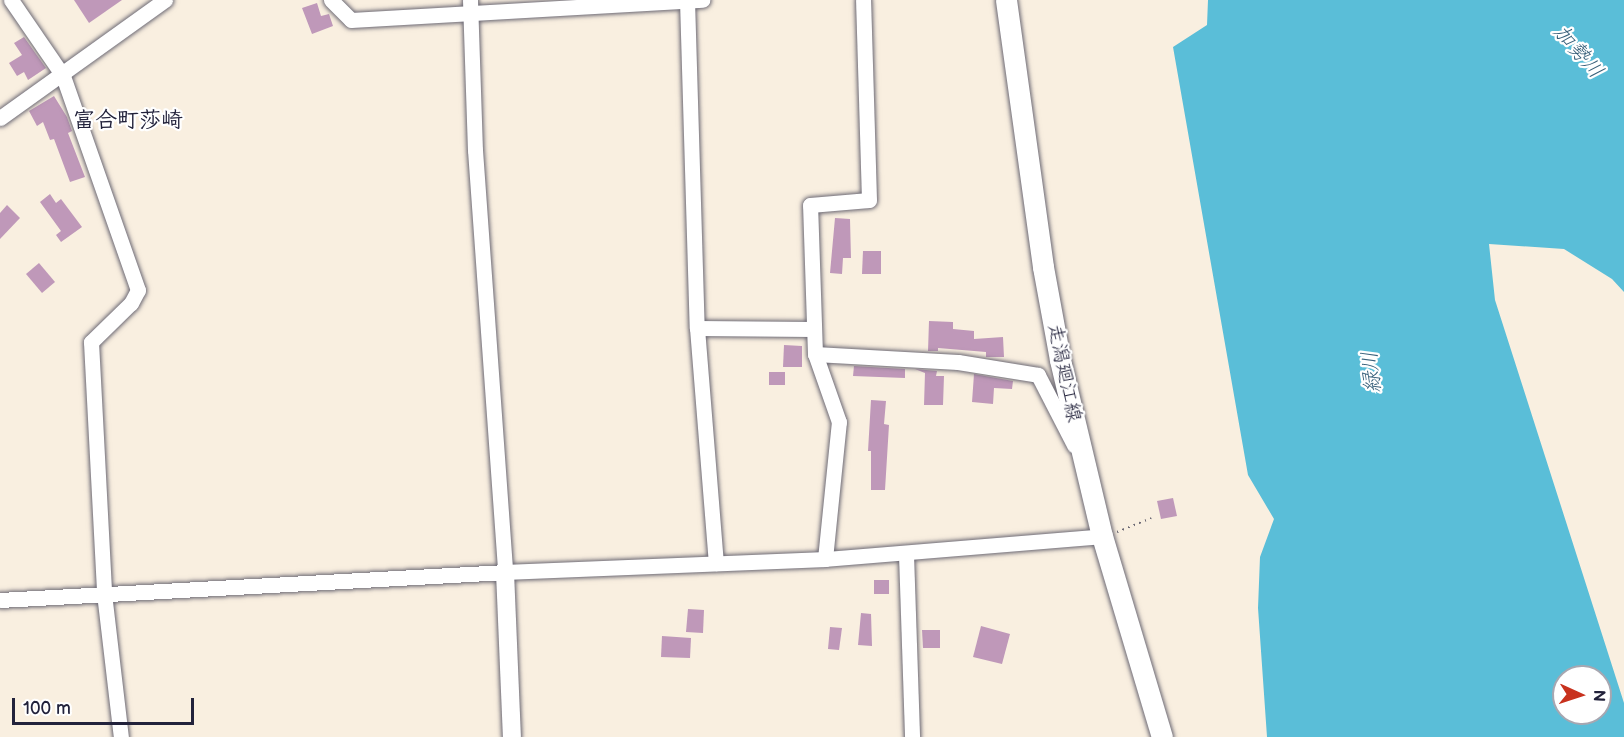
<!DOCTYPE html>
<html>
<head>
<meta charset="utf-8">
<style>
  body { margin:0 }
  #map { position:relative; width:1624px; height:737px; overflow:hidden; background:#f9efe0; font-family:"Balsamiq Sans","Klee One",sans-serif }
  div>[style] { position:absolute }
  .water>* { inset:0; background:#5abed8 }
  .building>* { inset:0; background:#bf98b9 }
  .path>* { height:2px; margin-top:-1px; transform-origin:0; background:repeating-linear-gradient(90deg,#6d6a75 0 1.5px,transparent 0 6px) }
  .roads { filter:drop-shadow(0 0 2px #6d6a75) drop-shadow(0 0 2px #6d6a75) }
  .minor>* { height:15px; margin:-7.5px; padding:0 7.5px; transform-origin:7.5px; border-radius:7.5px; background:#fff }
  .tertiary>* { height:18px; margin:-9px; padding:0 9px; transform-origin:9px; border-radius:9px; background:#fff }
  .secondary>* { height:21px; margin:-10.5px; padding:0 10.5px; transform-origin:10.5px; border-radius:10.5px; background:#fff }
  span { translate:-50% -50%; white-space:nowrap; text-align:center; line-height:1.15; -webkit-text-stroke:4.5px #fff; paint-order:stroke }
  .street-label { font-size:20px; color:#22223b }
  .water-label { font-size:21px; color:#38607a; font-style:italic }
  .quarter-label { font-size:22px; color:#22223b; font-weight:700 }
  .north { position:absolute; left:1552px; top:665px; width:60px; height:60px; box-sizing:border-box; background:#fff; border:2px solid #a7a7b1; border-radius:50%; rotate:93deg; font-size:16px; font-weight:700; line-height:24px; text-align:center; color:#22223b }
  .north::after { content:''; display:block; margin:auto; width:21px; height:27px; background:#c8321e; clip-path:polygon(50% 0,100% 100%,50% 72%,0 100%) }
  .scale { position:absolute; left:12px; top:698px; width:182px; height:27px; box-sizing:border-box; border:3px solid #22223b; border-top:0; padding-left:8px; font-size:18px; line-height:21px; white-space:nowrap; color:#22223b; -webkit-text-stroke:4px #fff; paint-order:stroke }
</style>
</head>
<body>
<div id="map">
  <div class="water">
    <div style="clip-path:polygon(evenodd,1208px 0,1624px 0,1624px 292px,1612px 279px,1564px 249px,1489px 244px,1495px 300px,1624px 703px,1624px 737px,1267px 737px,1258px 608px,1260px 557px,1274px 519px,1248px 475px,1173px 47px,1207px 25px,1208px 0,1564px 677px,1600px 677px,1600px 713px,1564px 713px,1564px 677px)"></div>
  </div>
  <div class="building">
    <div style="clip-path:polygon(74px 0,122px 0,89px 23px)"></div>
    <div style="clip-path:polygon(317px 3px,321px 16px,329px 14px,333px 26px,312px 34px,302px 8px)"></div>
    <div style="clip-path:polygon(24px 37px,46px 68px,28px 80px,24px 72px,17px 76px,9px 63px,22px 55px,14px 43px)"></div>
    <div style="clip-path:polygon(54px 96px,67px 117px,72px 131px,68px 133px,85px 177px,70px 182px,54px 139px,50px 140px,43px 122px,37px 126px,29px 111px)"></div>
    <div style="clip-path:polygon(50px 194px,56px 203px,61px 199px,82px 227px,61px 242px,56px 235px,61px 231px,40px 202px)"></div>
    <div style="clip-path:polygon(7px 205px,20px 218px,0 239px,0 213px)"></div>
    <div style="clip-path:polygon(835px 218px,850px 219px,851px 258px,843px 258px,842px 274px,830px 273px)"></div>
    <div style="clip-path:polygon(863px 251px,881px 251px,881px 274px,862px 274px)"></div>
    <div style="clip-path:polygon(39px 263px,55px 282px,42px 293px,26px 274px)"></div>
    <div style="clip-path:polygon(929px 321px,953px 322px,953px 329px,974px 331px,974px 339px,1003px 337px,1004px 357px,986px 357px,986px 352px,938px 348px,938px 351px,928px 351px)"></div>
    <div style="clip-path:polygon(784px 345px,802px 346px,802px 367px,783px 367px)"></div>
    <div style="clip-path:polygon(854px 366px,905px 369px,905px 378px,853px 376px)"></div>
    <div style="clip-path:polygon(915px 369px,937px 371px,936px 376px,944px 376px,943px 405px,924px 405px,925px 373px)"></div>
    <div style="clip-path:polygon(769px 372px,785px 372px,785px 385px,769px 385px)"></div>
    <div style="clip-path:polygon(974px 374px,1013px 381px,1012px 389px,994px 388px,993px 404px,972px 402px)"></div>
    <div style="clip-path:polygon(871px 400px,886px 401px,884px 424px,889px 425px,885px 490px,871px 490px,871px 451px,868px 451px)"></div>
    <div style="clip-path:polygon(1173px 498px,1177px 516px,1161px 519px,1157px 501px)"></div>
    <div style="clip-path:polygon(874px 580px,889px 580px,889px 594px,874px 594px)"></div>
    <div style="clip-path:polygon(688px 609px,704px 610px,703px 633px,686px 632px)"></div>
    <div style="clip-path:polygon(861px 613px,871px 614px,872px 646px,858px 645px)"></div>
    <div style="clip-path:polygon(981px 626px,1010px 634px,1002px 664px,973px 657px)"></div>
    <div style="clip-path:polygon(830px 627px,842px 628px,839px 650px,828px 649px)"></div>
    <div style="clip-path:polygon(922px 630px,940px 630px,940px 648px,923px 648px)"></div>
    <div style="clip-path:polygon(662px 636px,691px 638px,690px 658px,661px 657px)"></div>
  </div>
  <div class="path">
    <div style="left:1117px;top:532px;width:37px;rotate:-22deg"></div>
  </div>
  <div class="roads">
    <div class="minor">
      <div style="left:11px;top:0;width:92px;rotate:55.6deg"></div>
      <div style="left:63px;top:76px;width:227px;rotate:70.7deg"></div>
      <div style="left:138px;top:290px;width:15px;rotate:118deg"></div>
      <div style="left:131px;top:303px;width:56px;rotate:135.7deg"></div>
      <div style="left:91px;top:342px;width:251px;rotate:87deg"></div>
      <div style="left:104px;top:593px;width:145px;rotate:83.3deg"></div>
      <div style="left:331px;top:0;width:28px;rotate:45deg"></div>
      <div style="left:351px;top:20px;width:352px;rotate:-3.3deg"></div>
      <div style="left:470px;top:0;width:150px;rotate:88.1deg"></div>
      <div style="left:475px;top:150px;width:423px;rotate:85.9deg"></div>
      <div style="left:687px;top:0;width:328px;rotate:88.3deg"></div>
      <div style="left:697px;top:328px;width:236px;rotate:85.4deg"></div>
      <div style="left:0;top:118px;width:203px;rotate:-35.6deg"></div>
      <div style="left:697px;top:328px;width:116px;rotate:0.5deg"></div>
      <div style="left:815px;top:354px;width:143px;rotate:3.2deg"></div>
      <div style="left:958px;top:362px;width:81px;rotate:9.2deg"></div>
      <div style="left:1038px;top:375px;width:79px;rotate:62.8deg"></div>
      <div style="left:906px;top:554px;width:183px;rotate:88.1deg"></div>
      <div style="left:825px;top:559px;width:138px;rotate:-84.2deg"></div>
      <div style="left:839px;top:422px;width:72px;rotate:-109.4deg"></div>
      <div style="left:815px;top:354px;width:149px;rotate:-91.9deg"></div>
      <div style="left:810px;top:205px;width:59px;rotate:-4.8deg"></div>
      <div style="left:869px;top:200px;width:200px;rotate:-91.7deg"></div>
      <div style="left:0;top:600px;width:506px;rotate:-3.17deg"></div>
      <div style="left:505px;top:572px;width:320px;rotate:-2.3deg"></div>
      <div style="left:825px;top:559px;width:278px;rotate:-4.7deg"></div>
    </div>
    <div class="tertiary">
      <div style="left:505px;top:572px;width:165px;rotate:87.6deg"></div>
    </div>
    <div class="secondary">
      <div style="left:1006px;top:0;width:270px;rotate:82.1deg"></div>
      <div style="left:1043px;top:267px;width:95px;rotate:79.6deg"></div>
      <div style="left:1060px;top:360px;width:181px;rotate:76.6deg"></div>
      <div style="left:1102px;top:536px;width:210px;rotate:73.4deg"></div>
    </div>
  </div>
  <div class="street-label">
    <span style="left:1064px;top:373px;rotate:78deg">走潟廻江線</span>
  </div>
  <div class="water-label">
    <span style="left:1578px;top:52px;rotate:49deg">加勢川</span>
    <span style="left:1372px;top:372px;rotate:-96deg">緑川</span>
  </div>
  <div class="quarter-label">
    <span style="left:128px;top:121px">富合町莎崎</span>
  </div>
  <div class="north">N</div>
  <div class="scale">100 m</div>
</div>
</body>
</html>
